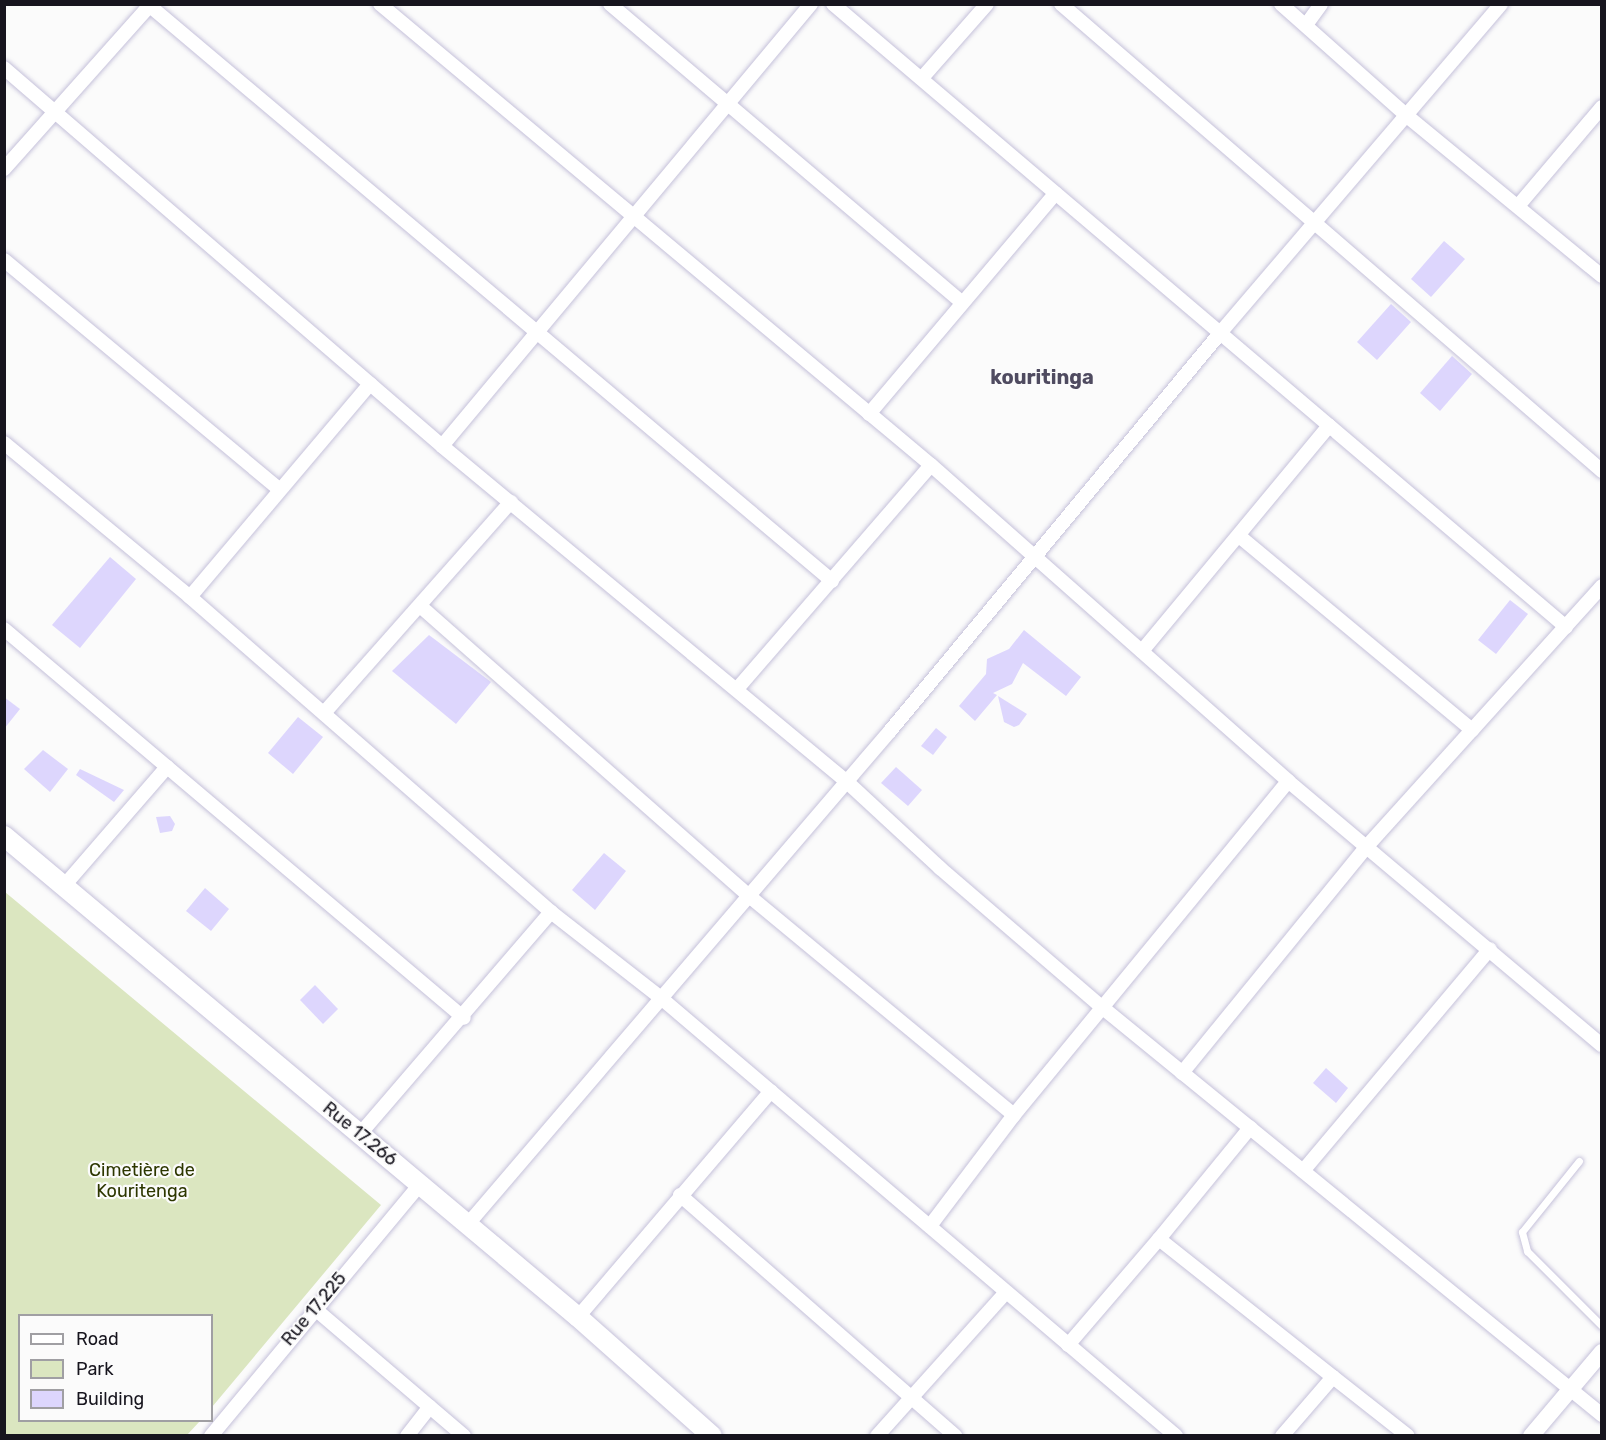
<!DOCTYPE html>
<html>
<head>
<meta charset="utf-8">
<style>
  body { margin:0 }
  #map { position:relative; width:1606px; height:1440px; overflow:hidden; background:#fbfbfb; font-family:Rubik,sans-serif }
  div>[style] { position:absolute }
  .green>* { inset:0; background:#dbe6c0 }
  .building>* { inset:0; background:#ddd6fd }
  .roads { filter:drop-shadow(0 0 2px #c5c1da) drop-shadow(0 0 2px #c5c1da) }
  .service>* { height:7px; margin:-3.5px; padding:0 3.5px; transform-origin:3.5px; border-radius:3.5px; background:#fff }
  .minor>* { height:14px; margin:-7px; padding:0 7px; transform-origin:7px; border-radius:7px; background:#fff }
  .tertiary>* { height:16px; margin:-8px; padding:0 8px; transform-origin:8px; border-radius:8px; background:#fff }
  .secondary>* { height:20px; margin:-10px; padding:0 10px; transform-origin:10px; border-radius:10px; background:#fff }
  span { translate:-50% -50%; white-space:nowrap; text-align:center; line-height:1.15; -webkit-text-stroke:4.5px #fbfbfb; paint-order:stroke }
  .street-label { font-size:18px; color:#17151e }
  .park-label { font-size:18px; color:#2d3700 }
  .neighbourhood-label { font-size:20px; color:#4f4b60; font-weight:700 }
  .frame { position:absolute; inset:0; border:6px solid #17151e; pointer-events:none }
  .legend { position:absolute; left:18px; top:1314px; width:195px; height:108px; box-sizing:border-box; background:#fbfbfb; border:2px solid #a09fa3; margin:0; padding:8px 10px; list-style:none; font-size:18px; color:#17151e }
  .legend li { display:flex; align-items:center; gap:12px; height:30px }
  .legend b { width:30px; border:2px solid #a09fa3 }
</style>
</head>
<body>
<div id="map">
  <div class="green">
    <div style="clip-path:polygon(5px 892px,381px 1205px,212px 1407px,212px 1316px,20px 1316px,20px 1420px,200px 1421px,187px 1435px,5px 1435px)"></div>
  </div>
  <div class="building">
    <div style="clip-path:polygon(1444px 241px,1465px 259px,1431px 297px,1411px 279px)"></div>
    <div style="clip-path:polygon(1391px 304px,1411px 322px,1377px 360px,1357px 342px)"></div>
    <div style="clip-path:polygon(1452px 356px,1472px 374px,1440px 411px,1420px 393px)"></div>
    <div style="clip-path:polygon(110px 557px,136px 579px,80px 648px,52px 625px)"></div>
    <div style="clip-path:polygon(1510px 600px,1528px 614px,1496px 654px,1478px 640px)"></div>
    <div style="clip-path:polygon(1024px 630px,1081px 677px,1066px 696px,1023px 663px,1012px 684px,993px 693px,997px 695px,975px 721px,959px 706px,986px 674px,987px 659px,1009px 649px)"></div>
    <div style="clip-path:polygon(429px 635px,491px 682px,456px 724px,392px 671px)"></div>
    <div style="clip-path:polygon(998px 696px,1027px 714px,1019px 725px,1014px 727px,1004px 722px)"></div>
    <div style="clip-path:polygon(4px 697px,20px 709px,4px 729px)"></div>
    <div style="clip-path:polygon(298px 717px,323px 737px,293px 774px,268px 753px)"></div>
    <div style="clip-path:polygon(936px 728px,947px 737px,933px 755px,921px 746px)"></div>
    <div style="clip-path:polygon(43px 750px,68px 769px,50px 792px,24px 769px)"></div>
    <div style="clip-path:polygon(896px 767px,922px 790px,908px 806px,881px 783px)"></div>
    <div style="clip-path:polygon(80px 769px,124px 790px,114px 802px,76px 775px)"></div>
    <div style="clip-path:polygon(170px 816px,175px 824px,172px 831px,160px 833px,156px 817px)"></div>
    <div style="clip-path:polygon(604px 853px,626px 871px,595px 910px,572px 890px)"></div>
    <div style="clip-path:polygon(205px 888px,229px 909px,211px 931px,186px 911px)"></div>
    <div style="clip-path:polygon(315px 985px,338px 1009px,323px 1024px,300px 1000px)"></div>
    <div style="clip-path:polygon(1326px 1068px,1348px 1088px,1336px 1103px,1313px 1083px)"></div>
  </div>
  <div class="roads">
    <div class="service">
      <div style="left:1579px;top:1161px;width:91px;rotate:128.8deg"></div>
      <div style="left:1522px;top:1232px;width:20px;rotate:75deg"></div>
      <div style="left:1527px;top:1251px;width:106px;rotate:45deg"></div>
    </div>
    <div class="minor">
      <div style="left:380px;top:4px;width:718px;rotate:39.92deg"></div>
      <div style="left:931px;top:465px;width:477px;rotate:41.5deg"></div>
      <div style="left:1288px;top:781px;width:410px;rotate:40.1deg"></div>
      <div style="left:610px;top:4px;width:460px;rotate:40.3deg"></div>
      <div style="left:833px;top:4px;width:962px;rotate:40.36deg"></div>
      <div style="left:1061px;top:4px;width:715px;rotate:40.8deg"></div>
      <div style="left:1281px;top:4px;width:169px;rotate:41.6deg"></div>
      <div style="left:1407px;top:116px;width:252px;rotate:39.4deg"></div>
      <div style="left:150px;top:6px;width:892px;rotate:40.13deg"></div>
      <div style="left:1306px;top:25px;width:26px;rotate:-54deg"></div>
      <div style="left:4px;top:68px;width:579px;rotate:40.79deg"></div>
      <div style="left:442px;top:446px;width:525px;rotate:39.67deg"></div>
      <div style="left:846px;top:781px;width:128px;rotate:42.8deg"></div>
      <div style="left:940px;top:868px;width:215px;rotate:40.7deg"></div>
      <div style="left:1103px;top:1008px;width:644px;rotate:39.2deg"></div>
      <div style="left:922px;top:78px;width:98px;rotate:-48.7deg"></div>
      <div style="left:4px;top:169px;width:221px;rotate:-48.3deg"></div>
      <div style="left:1518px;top:206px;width:130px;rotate:-49.7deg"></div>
      <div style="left:4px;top:260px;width:358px;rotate:39.8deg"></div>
      <div style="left:869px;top:414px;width:289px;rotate:-49.8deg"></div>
      <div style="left:4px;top:443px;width:241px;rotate:39.6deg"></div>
      <div style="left:190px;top:597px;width:479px;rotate:41.1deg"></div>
      <div style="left:551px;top:912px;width:140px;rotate:38deg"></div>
      <div style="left:661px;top:998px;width:676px;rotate:40.38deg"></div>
      <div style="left:442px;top:446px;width:576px;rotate:-50.14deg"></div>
      <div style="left:190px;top:597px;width:279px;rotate:-49.8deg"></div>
      <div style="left:420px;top:606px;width:437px;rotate:41.4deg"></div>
      <div style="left:748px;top:895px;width:345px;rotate:39.6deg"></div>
      <div style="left:4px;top:629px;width:602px;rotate:40.22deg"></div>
      <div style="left:1142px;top:651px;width:293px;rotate:-50.3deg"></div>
      <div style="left:737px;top:689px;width:296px;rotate:-49.1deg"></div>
      <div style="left:324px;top:713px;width:282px;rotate:-48.5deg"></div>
      <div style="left:1472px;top:730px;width:194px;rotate:-47.9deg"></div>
      <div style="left:63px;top:887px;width:159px;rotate:-49.1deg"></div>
      <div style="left:1182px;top:1073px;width:294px;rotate:-50.8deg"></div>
      <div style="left:1368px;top:845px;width:155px;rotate:-47.9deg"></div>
      <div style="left:1472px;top:730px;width:303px;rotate:-140.2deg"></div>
      <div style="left:360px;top:1134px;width:293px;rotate:-49.3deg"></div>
      <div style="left:1303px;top:1171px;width:290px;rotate:-49.9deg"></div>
      <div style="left:680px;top:1195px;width:366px;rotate:41.2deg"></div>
      <div style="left:468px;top:1224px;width:649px;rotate:-49.44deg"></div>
      <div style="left:890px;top:731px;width:518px;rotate:-50.32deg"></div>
      <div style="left:1221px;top:332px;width:431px;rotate:-49.5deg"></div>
      <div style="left:930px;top:1226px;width:139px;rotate:-52.9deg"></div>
      <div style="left:1014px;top:1115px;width:432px;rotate:-50.6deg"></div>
      <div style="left:1159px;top:1239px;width:144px;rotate:-50.7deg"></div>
      <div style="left:314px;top:1308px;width:197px;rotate:40.5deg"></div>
      <div style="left:578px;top:1317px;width:297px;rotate:-49.5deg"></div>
      <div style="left:1068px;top:1345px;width:140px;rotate:-49.4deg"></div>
      <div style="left:1159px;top:1239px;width:222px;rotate:38.4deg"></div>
      <div style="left:211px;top:1436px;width:327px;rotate:-50.3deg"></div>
      <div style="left:407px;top:1436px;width:37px;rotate:-52deg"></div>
      <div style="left:877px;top:1436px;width:193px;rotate:-48.1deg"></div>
      <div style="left:1282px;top:1436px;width:78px;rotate:-49.2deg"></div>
      <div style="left:1333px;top:1377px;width:95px;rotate:38.2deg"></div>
    </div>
    <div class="tertiary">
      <div style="left:1531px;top:1436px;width:110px;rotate:-49.8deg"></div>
    </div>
    <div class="secondary">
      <div style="left:4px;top:836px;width:749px;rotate:39.96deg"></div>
      <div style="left:578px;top:1317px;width:179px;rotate:41.6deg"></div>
    </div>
  </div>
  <div class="street-label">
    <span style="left:360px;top:1134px;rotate:39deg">Rue 17.266</span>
    <span style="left:314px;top:1309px;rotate:-50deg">Rue 17.225</span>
  </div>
  <div class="park-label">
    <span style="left:142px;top:1181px">Cimetière de<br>Kouritenga</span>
  </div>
  <div class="neighbourhood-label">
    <span style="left:1042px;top:377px">kouritinga</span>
  </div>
  <div class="frame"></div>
  <ul class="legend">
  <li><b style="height:8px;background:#fff"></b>Road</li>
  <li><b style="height:16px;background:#dbe6c0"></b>Park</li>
  <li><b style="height:16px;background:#ddd6fd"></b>Building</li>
  </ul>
</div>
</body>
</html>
